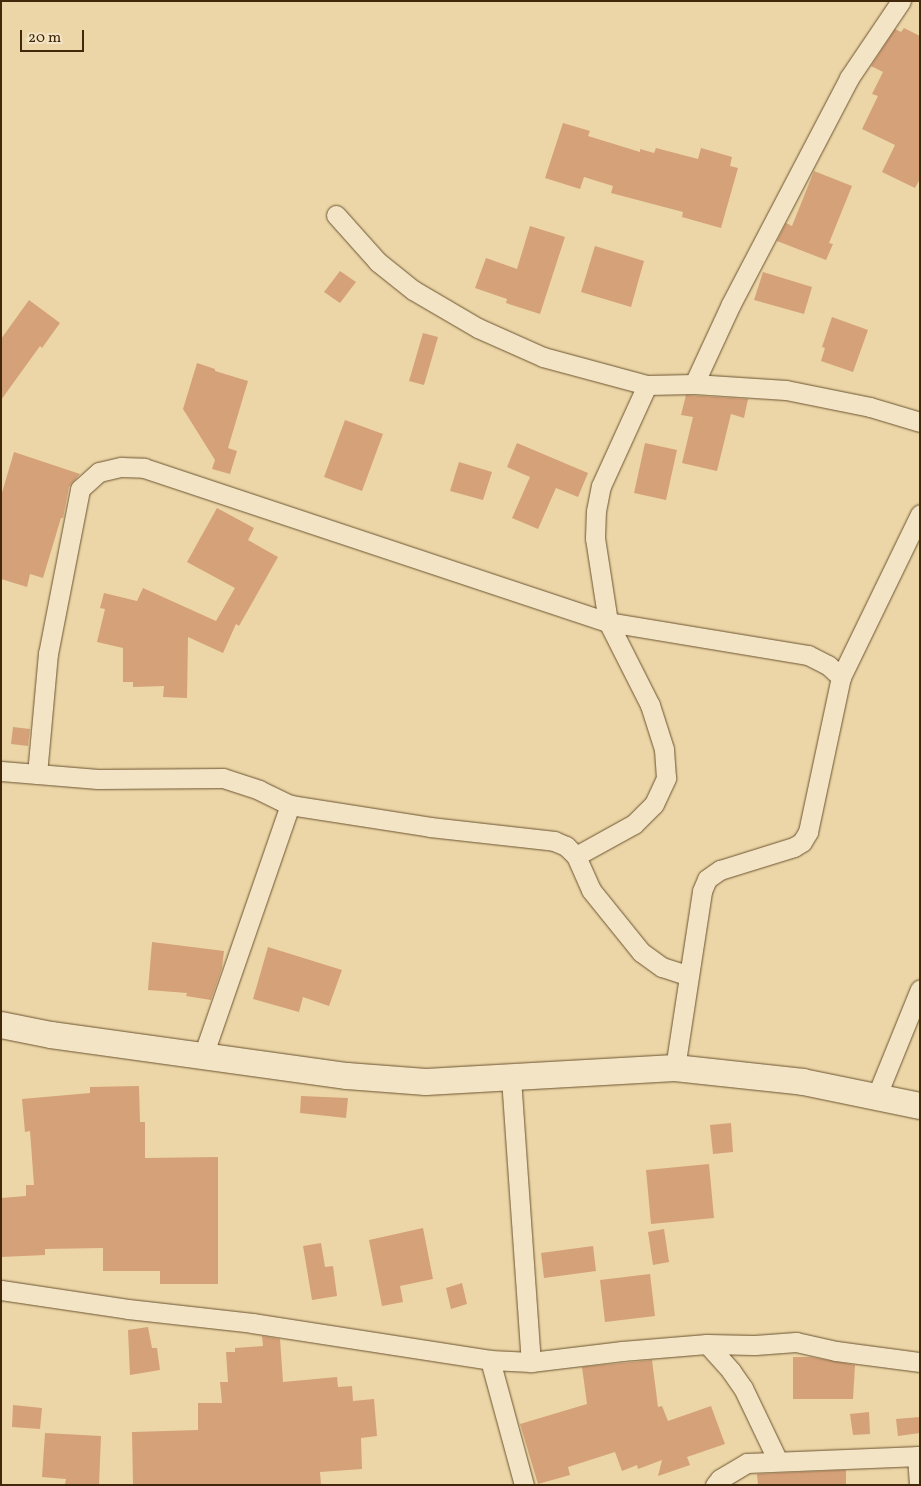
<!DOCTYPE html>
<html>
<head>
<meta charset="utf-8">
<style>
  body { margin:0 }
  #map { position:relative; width:921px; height:1486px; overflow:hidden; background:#ecd6a7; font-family:Vollkorn,serif }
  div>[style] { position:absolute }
  .building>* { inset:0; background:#d5a179 }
  .roads { filter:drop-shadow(0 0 1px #6c5431) drop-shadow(0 0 1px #6c5431) }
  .street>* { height:19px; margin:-9.5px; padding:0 9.5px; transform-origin:9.5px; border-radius:9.5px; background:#f3e4c6 }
  .secondary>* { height:26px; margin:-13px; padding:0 13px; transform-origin:13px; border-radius:13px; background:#f3e4c6 }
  span { translate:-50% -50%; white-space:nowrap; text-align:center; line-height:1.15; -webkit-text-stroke:4px #f3e4c6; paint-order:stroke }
  .frame { position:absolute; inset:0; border:2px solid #42280a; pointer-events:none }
  .scale { position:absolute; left:20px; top:30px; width:64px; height:22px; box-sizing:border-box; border:2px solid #42280a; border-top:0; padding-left:6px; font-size:15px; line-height:18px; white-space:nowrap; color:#42280a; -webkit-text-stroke:4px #f3e4c6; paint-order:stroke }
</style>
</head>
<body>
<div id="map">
  <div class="building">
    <div style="clip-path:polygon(904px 28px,920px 36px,920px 179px,915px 188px,882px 172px,895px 145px,862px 129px,878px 96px,872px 94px,883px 72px,871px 66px,895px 29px,901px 32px)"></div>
    <div style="clip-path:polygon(563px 123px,590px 131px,588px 136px,640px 152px,640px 149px,654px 153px,656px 148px,698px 159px,701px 148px,732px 157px,730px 166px,738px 168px,721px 228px,682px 217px,683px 212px,611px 193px,613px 186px,584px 177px,580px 189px,545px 178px)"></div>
    <div style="clip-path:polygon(814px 171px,852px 186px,829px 243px,833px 244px,826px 260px,777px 241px,786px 223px,792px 226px)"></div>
    <div style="clip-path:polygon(530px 226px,565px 237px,540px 314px,506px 303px,507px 299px,475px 288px,486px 258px,517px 269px)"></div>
    <div style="clip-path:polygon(595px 246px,644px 261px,631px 307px,581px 292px)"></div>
    <div style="clip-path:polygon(340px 271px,356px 282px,340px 303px,324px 292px)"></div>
    <div style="clip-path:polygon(763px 272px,812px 287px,804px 314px,754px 300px)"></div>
    <div style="clip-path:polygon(29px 300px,60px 323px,42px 348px,40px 346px,1px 400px,1px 339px)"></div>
    <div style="clip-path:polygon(832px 317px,868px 330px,853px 372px,821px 361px,825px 348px,822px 347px)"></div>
    <div style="clip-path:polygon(423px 333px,438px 337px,424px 385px,409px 381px)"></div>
    <div style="clip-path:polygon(197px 363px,215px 369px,215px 371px,248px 381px,228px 448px,237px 451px,230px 474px,212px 469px,215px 460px,183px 409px)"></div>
    <div style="clip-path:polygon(686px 395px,748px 399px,744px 418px,731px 414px,717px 471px,682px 463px,693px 417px,681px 415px)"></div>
    <div style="clip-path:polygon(345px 420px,383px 434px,362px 491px,324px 477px)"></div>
    <div style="clip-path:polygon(517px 443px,588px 473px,578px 497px,556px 488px,538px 529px,512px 518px,530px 477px,507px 467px)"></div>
    <div style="clip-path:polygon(645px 443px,677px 450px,666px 500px,634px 493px)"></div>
    <div style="clip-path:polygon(14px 452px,80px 474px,69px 487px,63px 518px,61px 518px,43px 578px,30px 574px,27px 587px,1px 579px,1px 496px)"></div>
    <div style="clip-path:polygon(459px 462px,492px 472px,483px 500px,450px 491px)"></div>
    <div style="clip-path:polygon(217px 508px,254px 528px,248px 540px,278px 557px,239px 626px,236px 624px,223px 653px,188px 637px,187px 698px,163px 697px,164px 686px,133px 687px,133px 682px,123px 682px,123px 648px,97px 642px,105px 609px,100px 608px,104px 593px,137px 601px,143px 588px,216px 621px,235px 588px,187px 562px)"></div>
    <div style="clip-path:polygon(13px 727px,30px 729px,28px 746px,11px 744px)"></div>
    <div style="clip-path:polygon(152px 942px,224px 951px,222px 968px,211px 1000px,186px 996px,187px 993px,148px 990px)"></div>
    <div style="clip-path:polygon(268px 947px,342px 970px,329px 1006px,303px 997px,299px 1012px,253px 999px)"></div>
    <div style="clip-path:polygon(139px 1086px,140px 1122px,145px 1122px,145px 1158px,218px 1157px,218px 1284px,160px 1284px,160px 1271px,103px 1271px,103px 1248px,45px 1249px,45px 1255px,1px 1257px,1px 1198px,26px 1196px,26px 1185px,34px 1185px,30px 1131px,25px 1132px,22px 1099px,90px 1093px,90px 1087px)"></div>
    <div style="clip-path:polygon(301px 1096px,348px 1098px,346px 1118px,300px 1113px)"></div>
    <div style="clip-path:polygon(731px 1123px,733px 1152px,713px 1154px,710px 1125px)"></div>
    <div style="clip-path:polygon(709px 1164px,714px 1218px,651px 1224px,646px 1170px)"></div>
    <div style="clip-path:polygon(423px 1228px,433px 1279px,400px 1286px,403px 1302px,382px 1306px,369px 1240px)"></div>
    <div style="clip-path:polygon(664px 1229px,669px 1262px,653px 1265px,648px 1232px)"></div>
    <div style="clip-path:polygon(321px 1243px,325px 1267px,333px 1266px,337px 1296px,312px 1300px,303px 1246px)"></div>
    <div style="clip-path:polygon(593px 1246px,596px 1271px,544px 1278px,541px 1253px)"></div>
    <div style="clip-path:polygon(650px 1274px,655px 1316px,605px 1322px,600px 1280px)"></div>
    <div style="clip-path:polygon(462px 1283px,467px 1304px,451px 1309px,446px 1288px)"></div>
    <div style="clip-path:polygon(148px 1327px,152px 1348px,157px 1348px,160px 1370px,130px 1375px,128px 1330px)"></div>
    <div style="clip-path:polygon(262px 1336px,280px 1339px,283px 1382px,337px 1377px,338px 1387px,352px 1386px,353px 1401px,374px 1399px,377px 1436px,361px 1438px,362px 1469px,320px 1472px,321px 1485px,133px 1485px,132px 1432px,198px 1430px,198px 1403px,222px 1403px,220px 1382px,228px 1382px,226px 1352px,235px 1352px,235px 1348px,263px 1346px)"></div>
    <div style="clip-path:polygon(793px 1357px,810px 1357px,855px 1365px,853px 1399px,793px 1399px)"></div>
    <div style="clip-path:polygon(652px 1360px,658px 1407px,662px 1406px,668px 1421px,711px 1406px,725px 1444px,687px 1457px,690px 1465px,658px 1476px,662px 1460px,638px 1469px,637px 1465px,622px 1471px,615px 1452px,568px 1467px,570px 1475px,538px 1484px,520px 1424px,587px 1404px,582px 1367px)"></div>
    <div style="clip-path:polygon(13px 1405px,42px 1408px,40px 1429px,12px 1427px)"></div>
    <div style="clip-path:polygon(869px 1412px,870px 1434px,853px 1435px,850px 1414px)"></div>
    <div style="clip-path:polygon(920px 1417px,920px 1433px,898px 1436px,896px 1419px)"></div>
    <div style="clip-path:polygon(45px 1433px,101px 1436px,99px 1485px,65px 1484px,66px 1479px,42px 1477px)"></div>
    <div style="clip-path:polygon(846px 1470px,846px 1485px,758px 1485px,757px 1474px)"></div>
  </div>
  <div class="roads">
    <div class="street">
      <div style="left:336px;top:215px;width:63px;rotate:48.2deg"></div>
      <div style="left:378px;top:262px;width:45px;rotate:38.7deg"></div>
      <div style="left:413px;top:290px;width:75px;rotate:30.3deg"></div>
      <div style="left:478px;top:328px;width:71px;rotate:24deg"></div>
      <div style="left:543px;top:357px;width:108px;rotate:15.1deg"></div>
      <div style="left:647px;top:385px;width:47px;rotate:-1.2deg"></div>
      <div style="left:694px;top:384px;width:92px;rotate:3.7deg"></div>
      <div style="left:786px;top:390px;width:86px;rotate:11.4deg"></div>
      <div style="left:870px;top:407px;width:52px;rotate:16.7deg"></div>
      <div style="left:694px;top:384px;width:88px;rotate:-65.2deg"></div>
      <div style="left:731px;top:304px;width:255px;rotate:-62.4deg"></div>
      <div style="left:849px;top:78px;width:93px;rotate:-56deg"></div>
      <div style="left:1px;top:771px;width:97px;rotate:4.7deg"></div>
      <div style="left:98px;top:779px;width:125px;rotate:-0.5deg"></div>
      <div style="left:223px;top:778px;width:38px;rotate:18deg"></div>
      <div style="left:259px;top:790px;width:34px;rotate:26deg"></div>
      <div style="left:290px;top:805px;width:142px;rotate:8.9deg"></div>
      <div style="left:430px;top:827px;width:125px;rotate:6.4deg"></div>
      <div style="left:554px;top:841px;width:13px;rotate:23deg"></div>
      <div style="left:566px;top:846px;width:14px;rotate:45deg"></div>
      <div style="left:576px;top:856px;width:37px;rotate:66deg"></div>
      <div style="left:591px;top:890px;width:80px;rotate:51.1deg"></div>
      <div style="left:641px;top:952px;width:26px;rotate:36deg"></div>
      <div style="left:662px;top:967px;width:28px;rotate:18deg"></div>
      <div style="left:37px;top:774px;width:121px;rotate:-84.8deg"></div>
      <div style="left:48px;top:654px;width:168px;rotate:-79deg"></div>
      <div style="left:80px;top:489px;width:25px;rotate:-42deg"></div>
      <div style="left:99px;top:472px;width:23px;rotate:-13deg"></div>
      <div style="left:121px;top:467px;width:23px;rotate:2deg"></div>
      <div style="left:144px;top:468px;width:489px;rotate:18.4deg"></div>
      <div style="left:608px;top:622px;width:203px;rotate:9.4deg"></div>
      <div style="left:808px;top:655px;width:22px;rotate:27deg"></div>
      <div style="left:828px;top:665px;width:18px;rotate:43deg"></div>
      <div style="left:576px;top:856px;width:66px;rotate:-28.9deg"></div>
      <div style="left:634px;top:824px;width:28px;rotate:-45deg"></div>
      <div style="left:654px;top:804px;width:29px;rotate:-65deg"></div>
      <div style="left:666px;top:778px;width:29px;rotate:-94deg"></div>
      <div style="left:664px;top:749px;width:46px;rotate:-107.7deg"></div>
      <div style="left:650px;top:705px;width:93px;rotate:-116.8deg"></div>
      <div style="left:608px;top:622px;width:85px;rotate:-98.8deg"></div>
      <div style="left:595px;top:538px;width:27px;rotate:-88deg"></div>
      <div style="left:596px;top:511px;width:25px;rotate:-79deg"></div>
      <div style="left:601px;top:486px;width:111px;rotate:-65.5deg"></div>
      <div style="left:203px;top:1056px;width:266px;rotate:-70.9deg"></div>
      <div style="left:675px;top:1068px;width:179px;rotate:-81.3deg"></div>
      <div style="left:702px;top:891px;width:13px;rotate:-67deg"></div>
      <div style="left:707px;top:879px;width:16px;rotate:-35deg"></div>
      <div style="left:720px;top:870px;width:77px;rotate:-17.3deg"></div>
      <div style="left:794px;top:847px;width:9px;rotate:-32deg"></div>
      <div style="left:802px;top:842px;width:12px;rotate:-59deg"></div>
      <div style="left:808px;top:832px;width:158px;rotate:-78deg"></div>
      <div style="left:841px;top:677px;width:181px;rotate:-64.1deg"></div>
      <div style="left:511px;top:1078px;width:285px;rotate:86deg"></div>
      <div style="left:877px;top:1095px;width:114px;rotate:-67.9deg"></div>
      <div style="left:1px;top:1290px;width:128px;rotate:8.5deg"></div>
      <div style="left:128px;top:1309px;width:125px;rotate:6.4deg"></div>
      <div style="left:252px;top:1323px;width:241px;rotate:8.8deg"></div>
      <div style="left:490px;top:1360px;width:41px;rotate:2.8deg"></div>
      <div style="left:531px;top:1362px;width:92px;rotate:-6.9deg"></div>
      <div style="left:622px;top:1351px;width:85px;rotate:-4.7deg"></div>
      <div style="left:707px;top:1344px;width:48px;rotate:1.2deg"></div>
      <div style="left:755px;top:1345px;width:41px;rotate:-4.2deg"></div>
      <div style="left:796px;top:1342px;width:41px;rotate:12.7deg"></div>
      <div style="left:836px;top:1351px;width:85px;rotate:7.5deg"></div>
      <div style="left:707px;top:1344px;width:36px;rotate:48deg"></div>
      <div style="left:731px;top:1371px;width:21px;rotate:55deg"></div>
      <div style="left:743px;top:1388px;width:81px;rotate:64.4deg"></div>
      <div style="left:490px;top:1360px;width:130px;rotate:74.8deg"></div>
      <div style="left:917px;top:1456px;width:29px;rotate:86deg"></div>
      <div style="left:715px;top:1485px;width:8px;rotate:-50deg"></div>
      <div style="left:720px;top:1479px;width:31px;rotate:-31deg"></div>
      <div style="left:747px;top:1463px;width:173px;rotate:-2.3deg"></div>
    </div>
    <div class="secondary">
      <div style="left:1px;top:1025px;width:51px;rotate:11.3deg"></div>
      <div style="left:51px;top:1035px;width:299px;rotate:7.9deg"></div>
      <div style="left:347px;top:1076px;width:79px;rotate:4.3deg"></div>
      <div style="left:426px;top:1082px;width:249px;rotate:-3.2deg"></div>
      <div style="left:675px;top:1068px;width:129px;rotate:6.2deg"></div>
      <div style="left:803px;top:1082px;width:119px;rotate:11.6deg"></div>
    </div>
  </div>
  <div class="frame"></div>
  <div class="scale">20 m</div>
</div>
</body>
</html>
